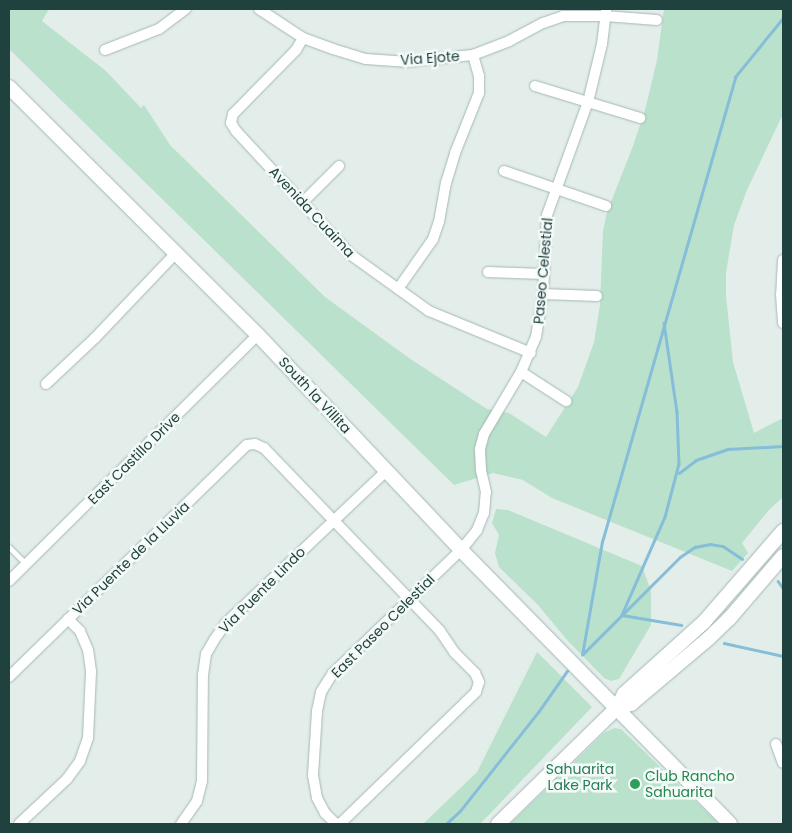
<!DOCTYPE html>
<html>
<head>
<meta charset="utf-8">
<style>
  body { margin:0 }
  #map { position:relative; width:792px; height:833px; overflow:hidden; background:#e3eeeb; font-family:Poppins,sans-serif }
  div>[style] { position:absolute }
  .green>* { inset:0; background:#bae1cb }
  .stream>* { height:2.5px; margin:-1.25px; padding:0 1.25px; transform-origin:1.25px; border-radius:1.25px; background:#86bed9 }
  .roads { filter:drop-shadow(0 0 1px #a5b7b4) drop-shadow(0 0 1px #a5b7b4) }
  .lane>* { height:5px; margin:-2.5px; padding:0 2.5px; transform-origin:2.5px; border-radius:2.5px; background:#fff }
  .street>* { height:10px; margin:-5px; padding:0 5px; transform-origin:5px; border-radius:5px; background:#fff }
  .secondary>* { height:14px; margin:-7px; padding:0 7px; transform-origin:7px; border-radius:7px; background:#fff }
  .dots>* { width:14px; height:14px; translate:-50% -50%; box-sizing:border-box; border:2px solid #f4faf8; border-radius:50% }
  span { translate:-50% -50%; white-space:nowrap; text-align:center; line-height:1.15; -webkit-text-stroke:5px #f4faf8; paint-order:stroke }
  .street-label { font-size:14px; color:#20423f }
  .park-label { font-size:14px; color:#267d57 }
  .leisure-label { font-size:14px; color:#27864d }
  .left { translate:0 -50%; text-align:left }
  .frame { position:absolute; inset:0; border:10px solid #20423f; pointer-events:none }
</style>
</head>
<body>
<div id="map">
  <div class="green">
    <div style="clip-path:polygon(9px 9px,49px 9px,42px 21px,106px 71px,141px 108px,144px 105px,170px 145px,325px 297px,409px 358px,487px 409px,509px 413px,546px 437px,578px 387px,594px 342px,600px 305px,603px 231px,607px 212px,633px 146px,645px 110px,657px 60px,664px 9px,783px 9px,783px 114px,747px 190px,734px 225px,726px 273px,726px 296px,733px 362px,754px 433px,783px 418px,783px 497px,769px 510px,742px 543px,748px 553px,732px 571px,552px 498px,523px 480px,493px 473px,454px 485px,9px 49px)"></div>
    <div style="clip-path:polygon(496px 509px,508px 510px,642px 566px,651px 591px,651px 625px,619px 679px,611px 681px,604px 678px,567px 640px,538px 605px,499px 567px,495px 553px,499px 535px,492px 523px)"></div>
    <div style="clip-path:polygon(537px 652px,592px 707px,480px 824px,423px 824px,477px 772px)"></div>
    <div style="clip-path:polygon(614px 728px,621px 729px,719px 824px,510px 824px,604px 733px)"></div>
  </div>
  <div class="stream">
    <div style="left:664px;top:323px;width:90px;rotate:81.7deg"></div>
    <div style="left:677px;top:412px;width:52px;rotate:87.8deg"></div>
    <div style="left:679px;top:464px;width:55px;rotate:104.8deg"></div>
    <div style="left:665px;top:517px;width:107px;rotate:113.7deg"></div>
    <div style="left:622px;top:615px;width:60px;rotate:9.6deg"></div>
    <div style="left:679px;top:473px;width:21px;rotate:-37deg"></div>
    <div style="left:696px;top:460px;width:34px;rotate:-19deg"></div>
    <div style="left:728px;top:449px;width:55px;rotate:-3.1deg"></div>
    <div style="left:778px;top:581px;width:9px;rotate:54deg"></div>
    <div style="left:724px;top:643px;width:60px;rotate:12.4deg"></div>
    <div style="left:583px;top:654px;width:137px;rotate:-45deg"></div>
    <div style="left:680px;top:557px;width:18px;rotate:-34deg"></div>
    <div style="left:695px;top:547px;width:15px;rotate:-11deg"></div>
    <div style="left:710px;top:544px;width:13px;rotate:9deg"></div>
    <div style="left:723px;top:546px;width:23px;rotate:34deg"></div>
    <div style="left:582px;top:655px;width:115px;rotate:-80deg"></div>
    <div style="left:602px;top:542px;width:484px;rotate:-74deg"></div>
    <div style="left:735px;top:77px;width:76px;rotate:-50.9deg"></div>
    <div style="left:446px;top:824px;width:19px;rotate:-43deg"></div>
    <div style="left:460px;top:811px;width:127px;rotate:-51.7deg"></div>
    <div style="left:539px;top:711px;width:49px;rotate:-55deg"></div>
  </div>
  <div class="roads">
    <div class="lane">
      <div style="left:9px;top:547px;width:24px;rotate:45deg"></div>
    </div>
    <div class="street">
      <div style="left:259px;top:9px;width:53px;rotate:33.4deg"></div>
      <div style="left:303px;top:38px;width:32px;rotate:20deg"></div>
      <div style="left:333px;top:49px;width:34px;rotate:17deg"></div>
      <div style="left:366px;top:59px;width:39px;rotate:4deg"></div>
      <div style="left:405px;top:62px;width:68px;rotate:-5.9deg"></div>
      <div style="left:473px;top:55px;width:39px;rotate:-21deg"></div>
      <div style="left:509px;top:41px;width:38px;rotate:-28deg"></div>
      <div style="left:543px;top:23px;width:21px;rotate:-19deg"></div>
      <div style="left:563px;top:16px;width:42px"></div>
      <div style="left:605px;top:16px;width:52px;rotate:4.4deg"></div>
      <div style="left:303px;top:38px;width:14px;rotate:120deg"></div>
      <div style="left:296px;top:50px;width:90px;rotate:134.5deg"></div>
      <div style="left:233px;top:114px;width:9px;rotate:103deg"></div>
      <div style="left:231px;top:123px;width:9px;rotate:58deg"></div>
      <div style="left:236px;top:131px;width:169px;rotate:47.2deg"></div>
      <div style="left:351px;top:255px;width:96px;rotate:35.7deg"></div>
      <div style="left:429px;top:311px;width:110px;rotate:22.4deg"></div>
      <div style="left:105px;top:50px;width:58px;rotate:-21.3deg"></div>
      <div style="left:159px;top:29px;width:34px;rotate:-37deg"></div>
      <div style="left:535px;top:86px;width:110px;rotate:16.9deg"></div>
      <div style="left:504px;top:171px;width:108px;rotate:18.9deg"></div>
      <div style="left:303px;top:202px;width:51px;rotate:-45deg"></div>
      <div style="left:783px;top:260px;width:34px;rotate:93deg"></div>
      <div style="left:781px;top:294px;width:29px;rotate:86deg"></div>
      <div style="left:488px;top:272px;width:55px;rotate:2.1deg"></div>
      <div style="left:398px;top:289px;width:61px;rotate:-55deg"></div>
      <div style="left:433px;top:239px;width:18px;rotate:-71deg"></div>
      <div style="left:439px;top:222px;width:40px;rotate:-80deg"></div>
      <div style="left:446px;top:183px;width:31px;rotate:-73deg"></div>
      <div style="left:455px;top:153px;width:65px;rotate:-68.2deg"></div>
      <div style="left:479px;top:93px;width:17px;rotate:-90deg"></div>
      <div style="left:479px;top:76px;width:22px;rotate:-106deg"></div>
      <div style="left:543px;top:294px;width:54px;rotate:2.1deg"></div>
      <div style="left:521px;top:372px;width:54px;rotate:32.8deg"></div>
      <div style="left:46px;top:384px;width:67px;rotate:-43.2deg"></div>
      <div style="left:95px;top:338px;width:119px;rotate:-46.4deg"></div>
      <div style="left:9px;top:581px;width:350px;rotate:-44.7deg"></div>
      <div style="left:9px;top:677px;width:332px;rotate:-44.3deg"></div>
      <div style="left:247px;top:445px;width:8px;rotate:-7deg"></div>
      <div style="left:255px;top:444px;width:10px;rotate:24deg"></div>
      <div style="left:264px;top:448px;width:254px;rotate:46.1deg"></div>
      <div style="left:440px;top:631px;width:25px;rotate:56deg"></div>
      <div style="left:454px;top:652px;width:30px;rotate:45deg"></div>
      <div style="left:475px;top:673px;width:10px;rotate:66deg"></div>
      <div style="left:479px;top:682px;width:10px;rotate:107deg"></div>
      <div style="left:476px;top:692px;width:190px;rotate:135.9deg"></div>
      <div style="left:776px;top:744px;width:20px;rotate:70deg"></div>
      <div style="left:19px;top:824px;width:66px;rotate:-43.2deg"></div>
      <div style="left:67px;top:779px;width:22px;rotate:-54deg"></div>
      <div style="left:80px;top:761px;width:24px;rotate:-71deg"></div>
      <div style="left:88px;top:738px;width:67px;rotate:-87.4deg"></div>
      <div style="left:91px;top:671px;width:21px;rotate:-98deg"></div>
      <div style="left:88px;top:650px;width:21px;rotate:-113deg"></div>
      <div style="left:80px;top:631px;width:17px;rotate:-135deg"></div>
      <div style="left:181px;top:824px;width:28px;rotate:-55deg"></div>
      <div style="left:197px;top:801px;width:21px;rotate:-76deg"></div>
      <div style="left:202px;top:781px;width:106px;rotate:-89.5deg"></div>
      <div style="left:203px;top:675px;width:21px;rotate:-82deg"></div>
      <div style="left:206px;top:654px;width:16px;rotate:-60deg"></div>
      <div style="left:214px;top:640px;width:21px;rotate:-55deg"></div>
      <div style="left:226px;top:623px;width:221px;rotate:-43.5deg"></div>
      <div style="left:336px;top:824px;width:16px;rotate:-135deg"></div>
      <div style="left:325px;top:813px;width:17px;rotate:-118deg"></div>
      <div style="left:317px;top:798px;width:23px;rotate:-100deg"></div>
      <div style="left:313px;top:775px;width:64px;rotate:-86.4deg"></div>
      <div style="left:317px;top:711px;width:19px;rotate:-78deg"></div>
      <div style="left:321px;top:692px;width:22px;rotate:-58deg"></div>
      <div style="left:333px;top:673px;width:178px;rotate:-43.9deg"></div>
      <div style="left:461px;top:550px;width:26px;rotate:-51deg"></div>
      <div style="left:477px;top:530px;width:18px;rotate:-68deg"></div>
      <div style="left:484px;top:513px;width:21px;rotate:-85deg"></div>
      <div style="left:486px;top:492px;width:23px;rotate:-103deg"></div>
      <div style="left:481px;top:470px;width:21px;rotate:-93deg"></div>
      <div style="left:480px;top:449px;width:16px;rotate:-75deg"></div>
      <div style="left:484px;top:434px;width:72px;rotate:-59.2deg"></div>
      <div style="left:521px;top:372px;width:38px;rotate:-67deg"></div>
      <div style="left:536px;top:337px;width:44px;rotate:-80.8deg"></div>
      <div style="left:543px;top:294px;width:79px;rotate:-87.1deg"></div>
      <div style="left:547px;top:215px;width:120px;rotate:-70.1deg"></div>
      <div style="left:588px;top:102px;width:60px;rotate:-76.4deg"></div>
      <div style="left:602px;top:44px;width:35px;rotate:-83deg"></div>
    </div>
    <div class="secondary">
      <div style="left:9px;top:87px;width:351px;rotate:44.9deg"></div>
      <div style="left:258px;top:335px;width:296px;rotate:46.6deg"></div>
      <div style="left:461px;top:550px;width:384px;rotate:45.5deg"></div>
      <div style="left:617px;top:708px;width:15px;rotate:-16deg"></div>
      <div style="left:631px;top:704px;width:102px;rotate:-40.2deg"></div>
      <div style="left:709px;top:638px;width:28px;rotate:-44deg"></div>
      <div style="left:729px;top:619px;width:83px;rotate:-49.4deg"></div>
      <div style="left:498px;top:824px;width:166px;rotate:-44.3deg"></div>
      <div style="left:617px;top:708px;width:16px;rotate:-63deg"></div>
      <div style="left:624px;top:694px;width:108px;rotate:-42deg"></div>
      <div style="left:704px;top:622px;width:121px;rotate:-49deg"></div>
    </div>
  </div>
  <div class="dots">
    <div style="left:635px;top:784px;background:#2e9e5b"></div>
  </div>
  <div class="street-label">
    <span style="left:430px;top:58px;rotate:-4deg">Via Ejote</span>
    <span style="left:312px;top:212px;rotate:47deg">Avenida Cuaima</span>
    <span style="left:543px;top:271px;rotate:-85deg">Paseo Celestial</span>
    <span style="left:315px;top:395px;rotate:47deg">South la Villita</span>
    <span style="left:134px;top:458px;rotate:-45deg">East Castillo Drive</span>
    <span style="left:131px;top:558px;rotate:-44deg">Via Puente de la Lluvia</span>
    <span style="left:262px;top:590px;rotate:-45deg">Via Puente Lindo</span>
    <span style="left:383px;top:626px;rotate:-45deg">East Paseo Celestial</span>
  </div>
  <div class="park-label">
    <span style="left:580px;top:777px">Sahuarita<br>Lake Park</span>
  </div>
  <div class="leisure-label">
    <span class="left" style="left:645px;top:784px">Club Rancho<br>Sahuarita</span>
  </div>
  <div class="frame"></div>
</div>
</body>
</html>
